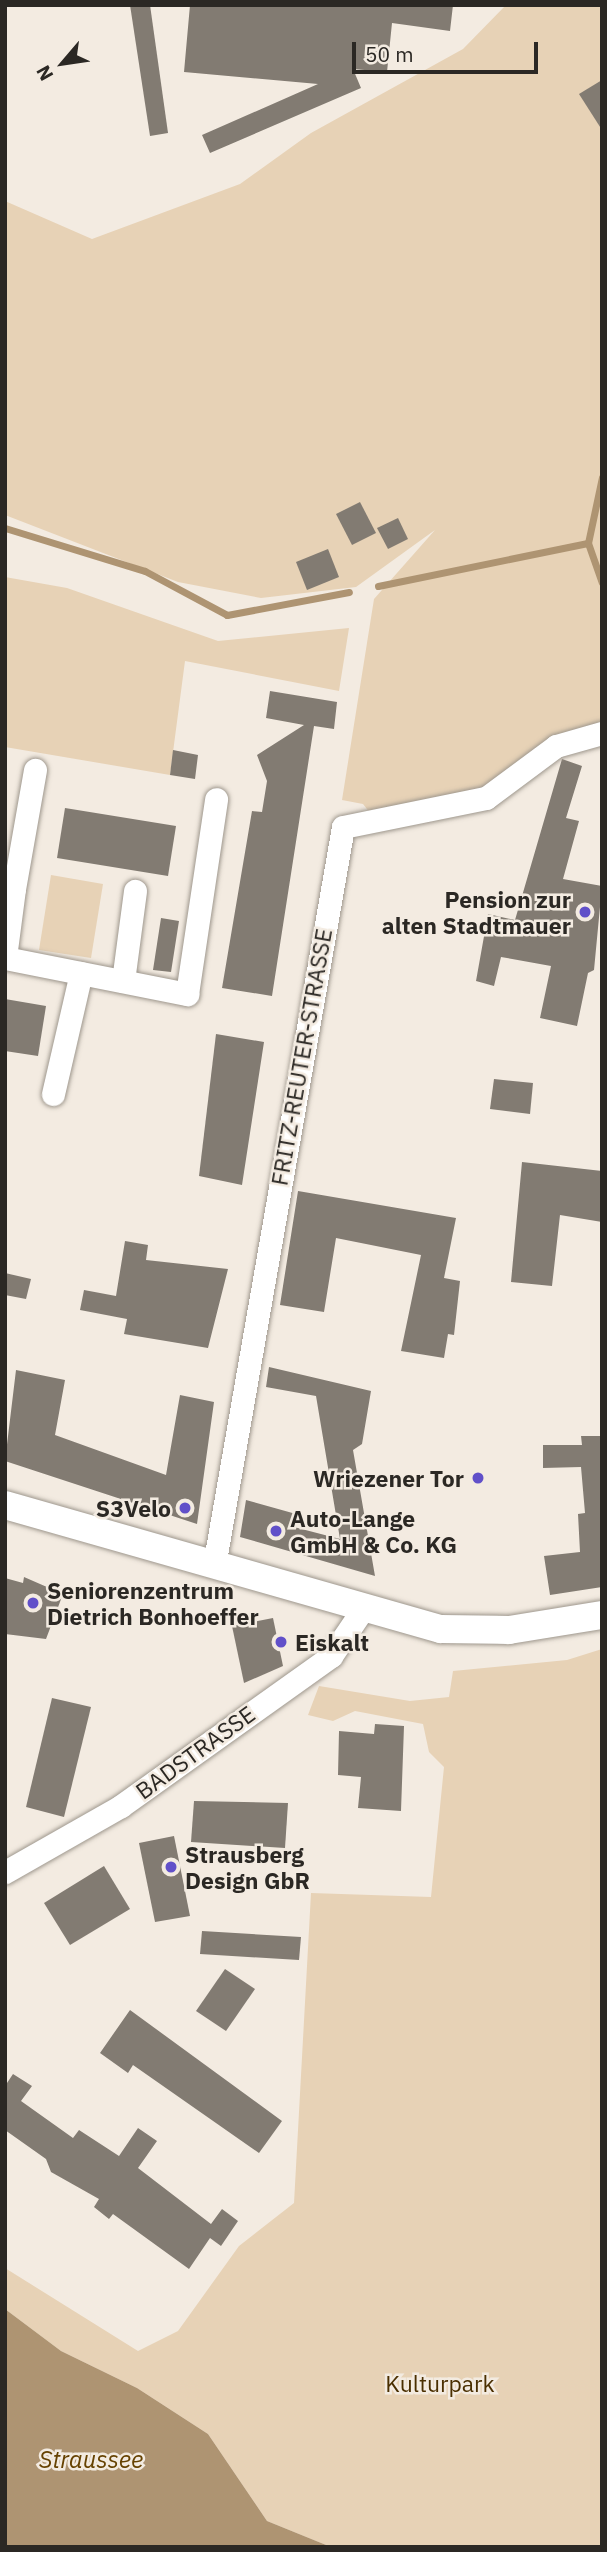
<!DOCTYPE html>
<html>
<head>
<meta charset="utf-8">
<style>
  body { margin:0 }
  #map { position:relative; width:607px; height:2552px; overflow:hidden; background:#f3ebe1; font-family:"IBM Plex Sans",sans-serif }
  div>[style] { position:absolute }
  .green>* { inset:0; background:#e7d2b6 }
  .water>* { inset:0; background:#ae9472 }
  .stream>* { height:7px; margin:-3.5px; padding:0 3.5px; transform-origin:3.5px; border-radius:3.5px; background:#ae9472 }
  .building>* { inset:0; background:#827b72 }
  .roads { filter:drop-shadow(0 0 2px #9e978d) drop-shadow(0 0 2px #9e978d) }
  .minor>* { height:23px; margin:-11.5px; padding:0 11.5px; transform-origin:11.5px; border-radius:11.5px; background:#fff }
  .tertiary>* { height:28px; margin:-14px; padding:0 14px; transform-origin:14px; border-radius:14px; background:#fff }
  .dots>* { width:19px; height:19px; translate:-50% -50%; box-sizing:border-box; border:4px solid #f3ebe1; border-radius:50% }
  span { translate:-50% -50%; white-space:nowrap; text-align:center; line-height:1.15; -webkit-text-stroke:5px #f3ebe1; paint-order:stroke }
  .poi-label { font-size:23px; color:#2b2824; font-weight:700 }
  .right { translate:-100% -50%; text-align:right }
  .left { translate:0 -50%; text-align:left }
  .street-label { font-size:23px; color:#2b2824 }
  .park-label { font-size:23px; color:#4a2f01 }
  .water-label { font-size:24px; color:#664202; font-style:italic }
  .frame { position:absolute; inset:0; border:7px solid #2b2824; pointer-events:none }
  .north { position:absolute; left:28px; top:28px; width:70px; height:70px; -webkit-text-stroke:5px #f3ebe1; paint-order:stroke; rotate:241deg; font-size:19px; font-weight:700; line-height:28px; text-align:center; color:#2b2824 }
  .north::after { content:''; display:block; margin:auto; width:24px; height:32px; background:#2b2824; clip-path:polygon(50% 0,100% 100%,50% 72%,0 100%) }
  .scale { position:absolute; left:352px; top:42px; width:186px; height:32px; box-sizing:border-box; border:4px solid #2b2824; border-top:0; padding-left:9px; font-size:21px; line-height:24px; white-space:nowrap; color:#2b2824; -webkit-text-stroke:5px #f3ebe1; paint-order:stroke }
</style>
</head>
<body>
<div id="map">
  <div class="green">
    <div style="clip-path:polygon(506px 5px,602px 5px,602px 733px,523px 776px,374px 818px,363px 804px,342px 800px,374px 599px,435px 530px,356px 587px,261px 598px,178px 582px,5px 515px,5px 201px,92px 239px,240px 184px,311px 133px,463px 49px)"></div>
    <div style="clip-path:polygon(5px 577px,67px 588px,218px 641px,349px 628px,339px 691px,185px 661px,170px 775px,5px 747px)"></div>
    <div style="clip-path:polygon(51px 875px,103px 884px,91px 958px,39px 950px)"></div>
    <div style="clip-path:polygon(602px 1649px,602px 2547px,331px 2547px,267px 2521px,208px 2434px,137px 2388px,61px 2351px,5px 2309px,5px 2268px,138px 2351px,178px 2331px,239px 2246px,294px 2203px,311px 1893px,431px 1897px,444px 1767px,429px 1752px,423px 1724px,355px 1711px,333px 1721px,308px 1715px,319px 1686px,410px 1701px,449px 1697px,453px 1671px,567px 1660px)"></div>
  </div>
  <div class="water">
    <div style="clip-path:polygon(5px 2309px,61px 2351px,137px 2388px,208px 2434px,267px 2521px,331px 2547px,5px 2547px)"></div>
  </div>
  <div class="stream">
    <div style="left:5px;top:528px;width:146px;rotate:17.1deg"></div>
    <div style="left:145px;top:571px;width:93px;rotate:28.2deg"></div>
    <div style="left:227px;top:615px;width:124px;rotate:-10.7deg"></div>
    <div style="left:588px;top:543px;width:42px;rotate:70.7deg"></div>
    <div style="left:378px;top:586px;width:214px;rotate:-11.6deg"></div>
    <div style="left:588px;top:543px;width:67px;rotate:-78deg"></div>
  </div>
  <div class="building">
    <div style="clip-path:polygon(130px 5px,150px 5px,168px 133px,150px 136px)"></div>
    <div style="clip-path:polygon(190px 5px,453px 5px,450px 31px,392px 23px,387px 72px,353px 69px,361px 88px,210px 153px,202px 135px,318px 84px,184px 72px)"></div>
    <div style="clip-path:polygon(602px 80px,602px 130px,579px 94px)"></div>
    <div style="clip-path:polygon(360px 502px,376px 533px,352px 545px,336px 514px)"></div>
    <div style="clip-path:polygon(398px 518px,408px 539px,388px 549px,377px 528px)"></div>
    <div style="clip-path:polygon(328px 549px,339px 577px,307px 590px,296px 562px)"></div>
    <div style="clip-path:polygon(270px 691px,337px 702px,334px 729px,314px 726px,272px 996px,222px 988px,252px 811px,262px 812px,267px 781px,257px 755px,304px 725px,266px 718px)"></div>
    <div style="clip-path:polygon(173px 750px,198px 755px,195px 779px,170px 775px)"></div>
    <div style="clip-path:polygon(562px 759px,582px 766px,566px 818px,579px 821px,563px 879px,602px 886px,594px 970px,588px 973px,577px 1026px,540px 1018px,551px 966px,501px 957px,494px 986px,476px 981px,488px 914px,515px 920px)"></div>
    <div style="clip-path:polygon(65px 808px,176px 826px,168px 876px,57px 858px)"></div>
    <div style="clip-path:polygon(161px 918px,179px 921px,171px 972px,153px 970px)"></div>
    <div style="clip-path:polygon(5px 999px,46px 1006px,38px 1056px,5px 1051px)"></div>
    <div style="clip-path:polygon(216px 1034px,264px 1042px,242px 1185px,199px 1176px)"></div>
    <div style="clip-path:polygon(494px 1079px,533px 1083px,530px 1114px,490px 1109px)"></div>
    <div style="clip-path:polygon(522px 1162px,602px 1171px,602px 1222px,560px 1215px,552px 1286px,511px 1282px)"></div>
    <div style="clip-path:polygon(298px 1191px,456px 1218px,444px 1278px,460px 1281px,454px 1335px,448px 1334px,444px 1358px,401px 1351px,421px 1255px,336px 1238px,324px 1312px,280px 1305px)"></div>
    <div style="clip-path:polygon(125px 1241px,148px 1245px,146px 1260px,228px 1269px,208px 1348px,124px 1334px,127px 1319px,80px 1310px,84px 1290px,116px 1296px)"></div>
    <div style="clip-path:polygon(5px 1273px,31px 1279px,26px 1299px,5px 1295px)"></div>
    <div style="clip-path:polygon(269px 1367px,371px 1391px,362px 1444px,353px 1450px,375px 1576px,240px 1537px,246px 1500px,296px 1514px,294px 1527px,340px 1539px,316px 1396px,266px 1387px)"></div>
    <div style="clip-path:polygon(16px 1370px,65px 1380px,55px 1435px,166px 1475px,180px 1395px,214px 1402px,197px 1524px,5px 1461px)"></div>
    <div style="clip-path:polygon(581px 1436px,602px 1436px,602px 1587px,550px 1595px,544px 1556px,580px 1552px,578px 1514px,585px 1513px,581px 1467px,543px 1468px,543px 1445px,582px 1445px)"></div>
    <div style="clip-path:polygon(24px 1577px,63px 1594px,46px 1639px,5px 1634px,5px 1578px,23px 1583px)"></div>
    <div style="clip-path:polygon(273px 1618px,283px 1666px,244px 1683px,232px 1626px)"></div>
    <div style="clip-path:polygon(52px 1698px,91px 1707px,64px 1817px,26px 1807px)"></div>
    <div style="clip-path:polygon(375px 1724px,404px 1726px,401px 1811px,358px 1808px,361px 1777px,338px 1775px,339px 1731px,374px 1734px)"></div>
    <div style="clip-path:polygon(194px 1801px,288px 1803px,285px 1848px,191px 1842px)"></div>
    <div style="clip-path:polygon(174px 1836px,190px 1916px,155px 1922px,139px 1843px)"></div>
    <div style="clip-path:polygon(104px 1866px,130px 1909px,70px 1945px,44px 1903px)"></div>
    <div style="clip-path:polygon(202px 1931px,301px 1937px,299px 1960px,200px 1954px)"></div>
    <div style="clip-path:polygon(225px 1969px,255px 1989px,226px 2031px,196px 2011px)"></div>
    <div style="clip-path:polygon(130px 2010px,282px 2121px,259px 2153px,133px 2065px,128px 2073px,100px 2053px)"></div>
    <div style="clip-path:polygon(13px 2074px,32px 2086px,21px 2101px,73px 2138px,79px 2130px,119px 2156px,138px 2128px,157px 2141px,138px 2168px,211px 2224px,222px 2209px,238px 2221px,221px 2246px,210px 2238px,189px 2269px,113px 2214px,109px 2219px,94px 2207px,99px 2199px,51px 2172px,46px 2159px,5px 2130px,5px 2086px)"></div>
  </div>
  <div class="roads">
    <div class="minor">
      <div style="left:5px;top:886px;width:9px;rotate:18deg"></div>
      <div style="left:14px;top:889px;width:69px;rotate:97.5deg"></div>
      <div style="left:14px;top:889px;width:121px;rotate:-80deg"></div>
      <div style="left:5px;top:958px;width:186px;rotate:11.2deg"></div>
      <div style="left:187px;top:994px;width:197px;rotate:-81.5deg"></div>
      <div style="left:123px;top:981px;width:91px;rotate:-82.4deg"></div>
      <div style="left:53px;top:1094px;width:124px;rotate:-77deg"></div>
      <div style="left:214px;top:1566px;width:750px;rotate:-80.1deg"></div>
      <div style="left:343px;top:827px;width:146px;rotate:-11.5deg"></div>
      <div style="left:486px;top:798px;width:87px;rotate:-36.6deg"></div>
      <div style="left:556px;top:746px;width:48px;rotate:-15.8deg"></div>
      <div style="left:5px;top:1872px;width:133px;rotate:-29.6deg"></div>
      <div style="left:121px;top:1806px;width:258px;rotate:-35.5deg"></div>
      <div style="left:331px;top:1656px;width:57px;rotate:-55.8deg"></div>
    </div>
    <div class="tertiary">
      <div style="left:5px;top:1505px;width:453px;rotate:15.9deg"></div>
      <div style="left:441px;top:1629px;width:68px;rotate:0.8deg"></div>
      <div style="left:509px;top:1630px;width:94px;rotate:-9.2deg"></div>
    </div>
  </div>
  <div class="dots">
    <div style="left:585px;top:912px;background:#6150c9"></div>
    <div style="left:478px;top:1478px;background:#6150c9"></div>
    <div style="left:185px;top:1508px;background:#6150c9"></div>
    <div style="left:276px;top:1531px;background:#6150c9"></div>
    <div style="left:33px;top:1603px;background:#6150c9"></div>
    <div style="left:281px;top:1642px;background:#6150c9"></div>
    <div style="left:171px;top:1867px;background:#6150c9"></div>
  </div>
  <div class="poi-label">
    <span class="right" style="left:571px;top:912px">Pension zur<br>alten Stadtmauer</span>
    <span class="right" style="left:464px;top:1478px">Wriezener Tor</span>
    <span class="right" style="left:171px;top:1508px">S3Velo</span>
    <span class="left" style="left:290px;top:1531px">Auto-Lange<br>GmbH &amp; Co. KG</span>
    <span class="left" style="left:47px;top:1603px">Seniorenzentrum<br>Dietrich Bonhoeffer</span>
    <span class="left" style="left:295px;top:1642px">Eiskalt</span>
    <span class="left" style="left:185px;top:1867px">Strausberg<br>Design GbR</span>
  </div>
  <div class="street-label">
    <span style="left:301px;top:1057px;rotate:-80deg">FRITZ-REUTER-STRASSE</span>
    <span style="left:195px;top:1752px;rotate:-36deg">BADSTRASSE</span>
  </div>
  <div class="park-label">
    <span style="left:440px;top:2383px">Kulturpark</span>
  </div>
  <div class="water-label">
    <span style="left:91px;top:2460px">Straussee</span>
  </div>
  <div class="frame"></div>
  <div class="north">N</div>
  <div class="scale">50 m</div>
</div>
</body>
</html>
